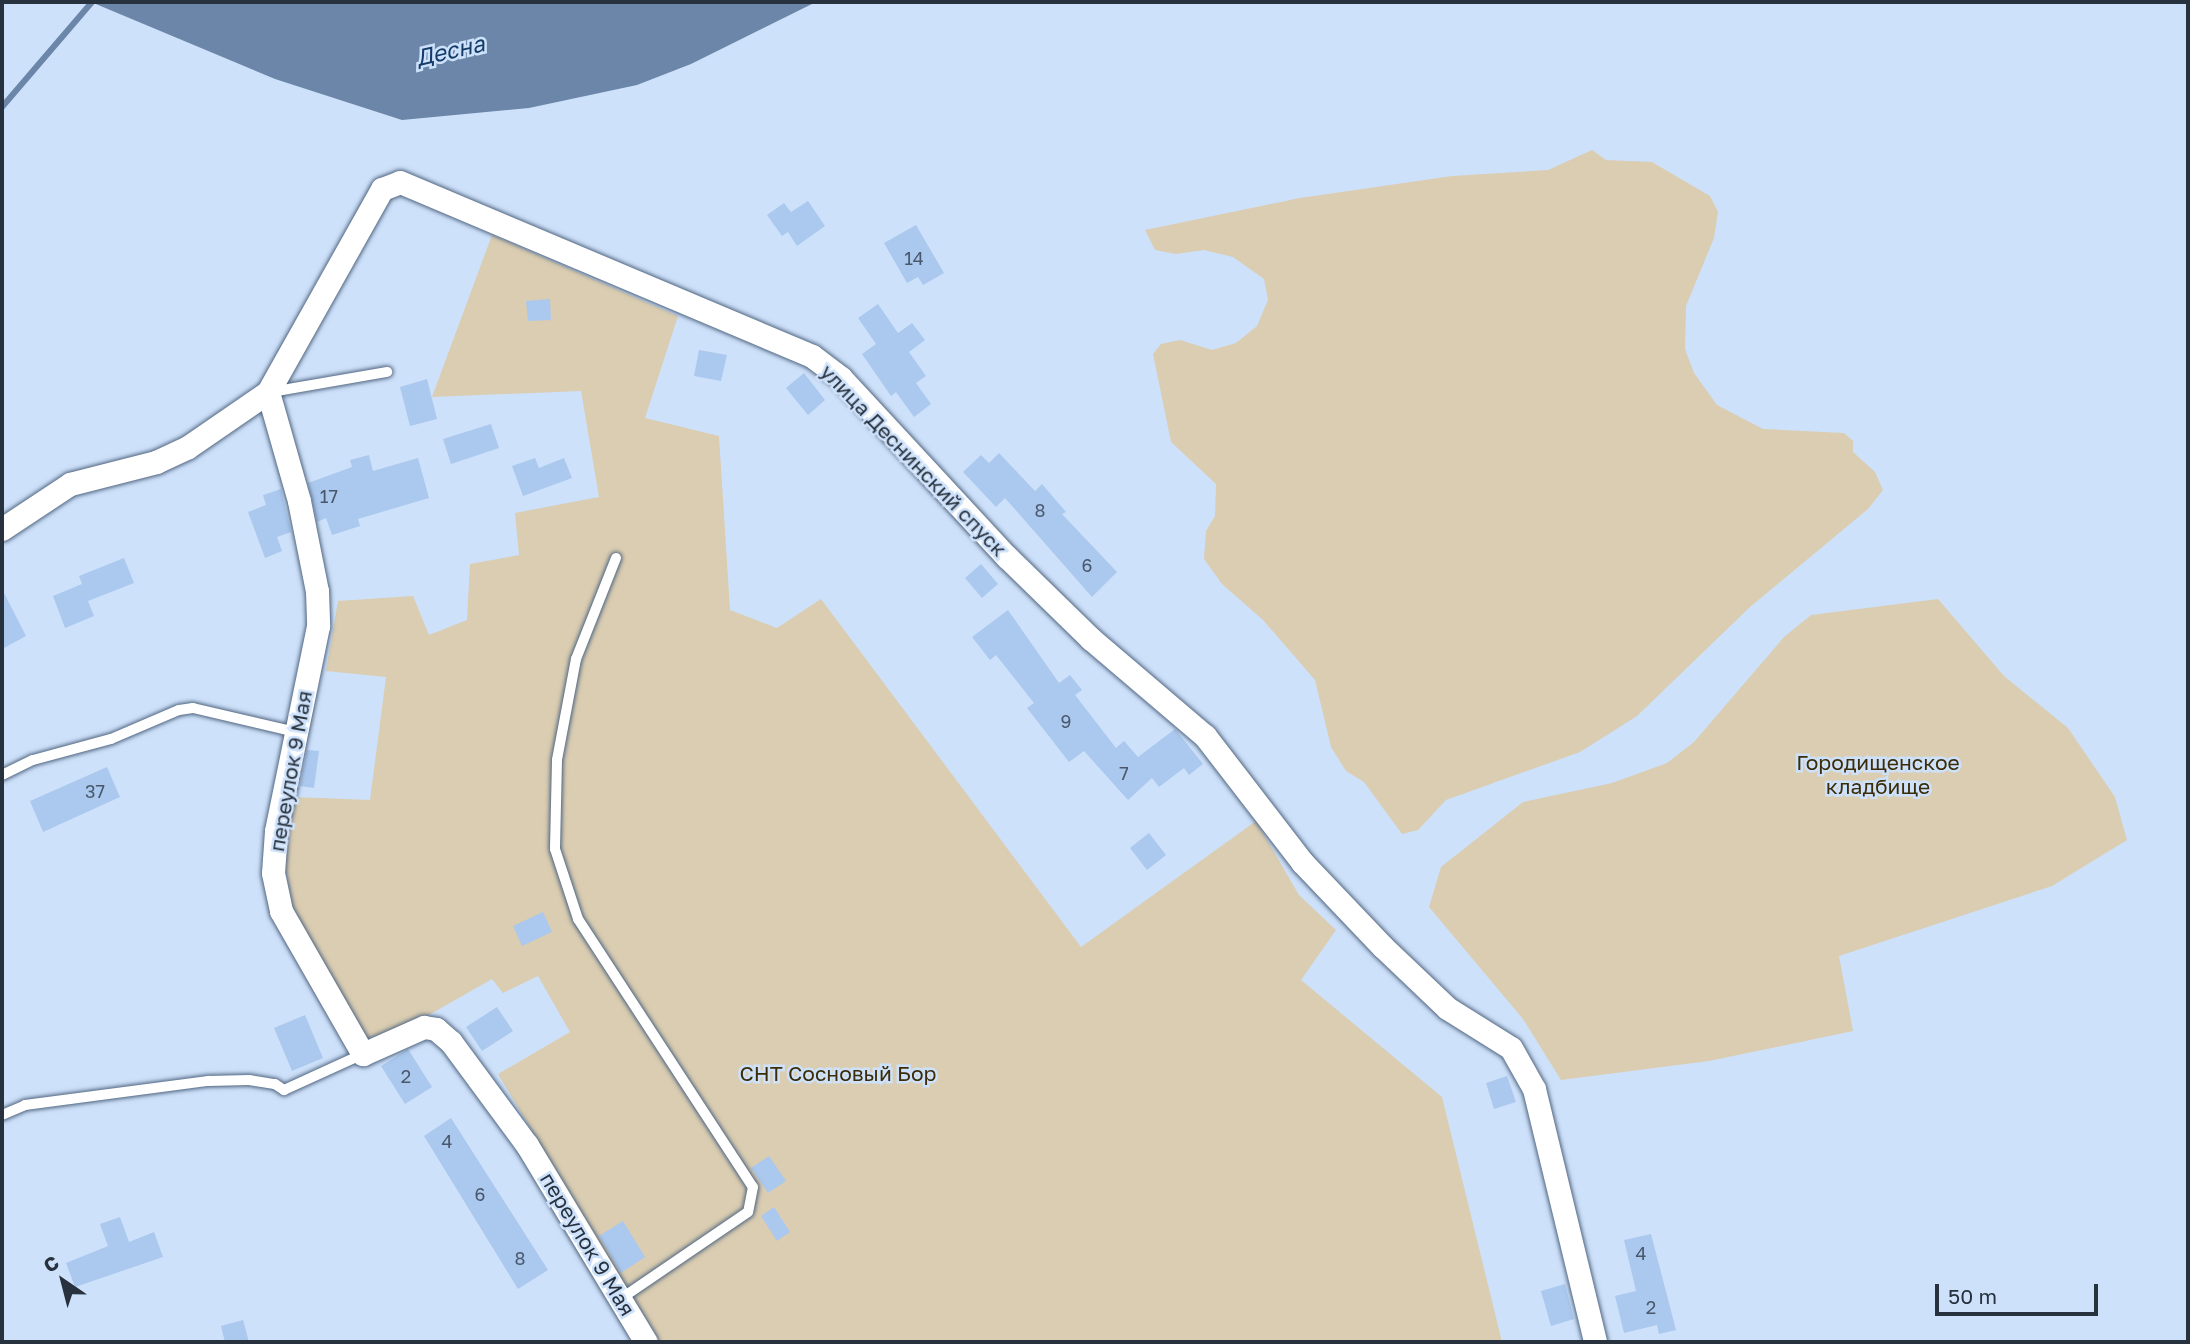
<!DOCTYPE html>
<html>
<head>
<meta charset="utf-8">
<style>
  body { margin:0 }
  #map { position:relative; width:2190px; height:1344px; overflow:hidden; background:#cee1fa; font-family:"Golos Text",sans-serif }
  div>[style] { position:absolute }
  .green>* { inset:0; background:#dacdb1 }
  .water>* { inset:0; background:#6b86a9 }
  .stream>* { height:6px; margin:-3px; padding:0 3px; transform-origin:3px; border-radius:3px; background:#6b86a9 }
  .building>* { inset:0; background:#abc8ee }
  .roads { filter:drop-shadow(0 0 2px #516681) drop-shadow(0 0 2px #516681) }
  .service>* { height:10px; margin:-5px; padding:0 5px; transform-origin:5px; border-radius:5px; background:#fff }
  .minor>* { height:23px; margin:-11.5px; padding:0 11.5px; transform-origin:11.5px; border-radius:11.5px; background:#fff }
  span { translate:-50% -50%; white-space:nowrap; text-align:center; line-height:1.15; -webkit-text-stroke:5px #cee1fa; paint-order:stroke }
  .number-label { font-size:18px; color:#49586a }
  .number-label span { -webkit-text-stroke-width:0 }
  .street-label { font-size:21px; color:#28323e }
  .park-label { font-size:21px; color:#3b2c07 }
  .water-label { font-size:23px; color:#143c6a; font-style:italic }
  .frame { position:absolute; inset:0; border:4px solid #28323e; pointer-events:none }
  .north { position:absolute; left:28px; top:1246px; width:70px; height:70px; -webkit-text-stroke:5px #cee1fa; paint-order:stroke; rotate:325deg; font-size:19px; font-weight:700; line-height:28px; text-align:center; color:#28323e }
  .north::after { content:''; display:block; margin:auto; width:24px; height:32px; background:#28323e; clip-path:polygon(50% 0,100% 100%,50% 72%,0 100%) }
  .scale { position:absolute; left:1935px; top:1284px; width:163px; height:32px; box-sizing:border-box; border:4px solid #28323e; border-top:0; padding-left:9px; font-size:21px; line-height:24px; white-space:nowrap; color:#28323e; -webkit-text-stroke:5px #cee1fa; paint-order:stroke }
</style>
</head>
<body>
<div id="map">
  <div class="green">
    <div style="clip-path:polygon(1592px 150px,1606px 160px,1652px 162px,1710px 196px,1718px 212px,1714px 238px,1686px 306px,1685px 349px,1694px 373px,1717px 405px,1763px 429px,1844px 433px,1853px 441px,1853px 452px,1875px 472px,1883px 490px,1868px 509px,1750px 607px,1637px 716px,1580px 752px,1446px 800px,1418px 830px,1402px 834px,1364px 782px,1346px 771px,1331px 747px,1315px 680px,1263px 620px,1222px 584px,1204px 559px,1206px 531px,1215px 516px,1216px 484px,1171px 442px,1153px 354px,1161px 344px,1180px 340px,1212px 350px,1236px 343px,1257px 326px,1268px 300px,1264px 279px,1233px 257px,1204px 250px,1176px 254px,1155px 250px,1145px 230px,1300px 198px,1452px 176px,1548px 170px)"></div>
    <div style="clip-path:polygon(492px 235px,678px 316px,645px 418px,719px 436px,730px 610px,777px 628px,821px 599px,1081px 947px,1256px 821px,1299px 895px,1336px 930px,1301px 980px,1442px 1097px,1502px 1342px,657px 1342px,498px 1074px,570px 1032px,538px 976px,503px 993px,492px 979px,427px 1016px,366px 1040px,293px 910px,285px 866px,295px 797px,370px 800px,386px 677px,326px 671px,338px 601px,413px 596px,429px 635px,467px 620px,470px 564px,519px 555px,515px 513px,599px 497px,581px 391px,432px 397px)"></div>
    <div style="clip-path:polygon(1938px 599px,2004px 676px,2068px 728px,2115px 797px,2127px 840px,2052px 886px,1839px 956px,1853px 1031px,1709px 1061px,1561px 1080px,1523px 1019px,1429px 907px,1441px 867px,1523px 802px,1612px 783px,1667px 763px,1694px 742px,1784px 637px,1811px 615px)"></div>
  </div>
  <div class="water">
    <div style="clip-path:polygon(91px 2px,816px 2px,691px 64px,637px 85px,529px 108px,402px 120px,275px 79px)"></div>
  </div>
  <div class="stream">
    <div style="left:2px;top:107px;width:138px;rotate:-49.4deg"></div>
  </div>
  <div class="building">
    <div style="clip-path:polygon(808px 201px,825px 226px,797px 246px,788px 232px,782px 236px,767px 215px,784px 203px,791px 212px)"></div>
    <div style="clip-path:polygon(916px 225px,944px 273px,923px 285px,918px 277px,907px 283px,884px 243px)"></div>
    <div style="clip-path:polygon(550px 299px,551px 320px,528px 321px,526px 301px)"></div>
    <div style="clip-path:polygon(878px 304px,898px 333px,912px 323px,925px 340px,909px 352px,926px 376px,916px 383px,931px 404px,914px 417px,896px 392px,891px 396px,862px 354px,876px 344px,858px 318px)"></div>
    <div style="clip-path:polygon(699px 350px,727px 355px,721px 381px,694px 376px)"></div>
    <div style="clip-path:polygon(804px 373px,825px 400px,808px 415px,786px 388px)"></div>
    <div style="clip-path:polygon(427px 379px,437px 419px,410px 426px,400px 387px)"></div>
    <div style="clip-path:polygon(491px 424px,499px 448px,451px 464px,443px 439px)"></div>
    <div style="clip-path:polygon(999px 453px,1035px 491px,1042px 484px,1066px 512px,1062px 514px,1117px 572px,1092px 597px,1005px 498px,996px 507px,963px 472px,981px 455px,989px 463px)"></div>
    <div style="clip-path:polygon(369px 455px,373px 471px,418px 458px,429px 498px,358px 519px,360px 526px,332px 535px,326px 518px,317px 522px,308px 483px,352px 467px,350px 460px)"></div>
    <div style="clip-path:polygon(535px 458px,539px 468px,564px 458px,572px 478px,523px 496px,512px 466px)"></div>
    <div style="clip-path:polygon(281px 489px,291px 532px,277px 537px,282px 551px,265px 558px,248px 512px,266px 505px,263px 495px)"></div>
    <div style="clip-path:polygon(124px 558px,134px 583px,88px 601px,94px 616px,65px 628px,53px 596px,82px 584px,79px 576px)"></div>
    <div style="clip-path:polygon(981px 564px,998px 584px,982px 598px,965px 578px)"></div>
    <div style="clip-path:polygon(2px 589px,26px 636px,2px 649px)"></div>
    <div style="clip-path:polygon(1008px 610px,1059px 683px,1070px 675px,1082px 690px,1075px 695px,1116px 748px,1124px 741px,1138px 757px,1175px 729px,1203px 764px,1189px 775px,1184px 768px,1159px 787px,1152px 778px,1128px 800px,1084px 751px,1069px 762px,1027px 708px,1034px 703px,996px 655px,990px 660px,972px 637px)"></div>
    <div style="clip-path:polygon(307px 750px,319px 751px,314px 788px,300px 786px)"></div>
    <div style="clip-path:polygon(107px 767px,120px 797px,43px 832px,30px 801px)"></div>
    <div style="clip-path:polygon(1149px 833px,1166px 855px,1147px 870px,1130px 848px)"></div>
    <div style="clip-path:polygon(543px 912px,552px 932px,522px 946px,513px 926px)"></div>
    <div style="clip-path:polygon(497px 1007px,513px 1031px,482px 1051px,466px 1027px)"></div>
    <div style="clip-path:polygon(305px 1015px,323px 1058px,292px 1071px,274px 1028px)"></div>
    <div style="clip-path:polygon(408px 1049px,432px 1087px,405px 1104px,381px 1066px)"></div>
    <div style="clip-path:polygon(1507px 1076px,1516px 1102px,1494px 1109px,1486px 1083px)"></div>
    <div style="clip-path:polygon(451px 1118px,548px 1270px,518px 1289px,424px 1136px)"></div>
    <div style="clip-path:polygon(769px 1156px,786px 1181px,768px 1193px,751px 1168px)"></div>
    <div style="clip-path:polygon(774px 1207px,790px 1232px,777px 1241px,761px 1216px)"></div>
    <div style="clip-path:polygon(120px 1217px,129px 1242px,154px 1232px,163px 1257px,75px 1287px,66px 1263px,108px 1246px,100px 1224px)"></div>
    <div style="clip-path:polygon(623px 1221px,645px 1257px,621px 1273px,599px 1236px)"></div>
    <div style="clip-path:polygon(1651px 1234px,1676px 1330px,1659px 1334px,1657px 1325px,1624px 1333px,1615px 1296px,1636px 1291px,1624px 1240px)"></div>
    <div style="clip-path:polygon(1565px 1284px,1574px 1319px,1551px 1326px,1541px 1291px)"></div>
    <div style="clip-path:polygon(243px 1320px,249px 1342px,225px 1342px,221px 1326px)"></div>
  </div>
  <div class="roads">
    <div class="service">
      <div style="left:271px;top:392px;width:118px;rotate:-9.8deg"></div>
      <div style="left:616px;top:558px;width:109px;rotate:111.6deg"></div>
      <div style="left:576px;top:659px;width:103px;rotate:100.7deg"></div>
      <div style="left:557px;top:760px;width:89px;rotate:91.3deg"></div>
      <div style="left:555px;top:849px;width:74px;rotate:71.8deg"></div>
      <div style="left:578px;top:919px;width:320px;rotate:56.9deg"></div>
      <div style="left:753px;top:1187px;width:25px;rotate:101deg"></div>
      <div style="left:748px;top:1212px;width:153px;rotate:145.7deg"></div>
      <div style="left:2px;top:775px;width:34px;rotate:-26deg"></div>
      <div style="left:33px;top:760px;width:81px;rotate:-15.1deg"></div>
      <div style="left:111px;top:739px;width:74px;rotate:-23.1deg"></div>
      <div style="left:179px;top:710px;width:14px;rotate:-8deg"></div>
      <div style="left:193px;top:708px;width:105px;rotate:13.2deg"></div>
      <div style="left:2px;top:1115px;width:25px;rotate:-23deg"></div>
      <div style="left:25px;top:1105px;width:185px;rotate:-7.5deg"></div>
      <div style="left:208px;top:1081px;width:41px;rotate:-1.4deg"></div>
      <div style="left:249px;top:1080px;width:26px;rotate:9deg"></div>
      <div style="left:275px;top:1084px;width:11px;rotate:34deg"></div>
      <div style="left:284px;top:1090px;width:87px;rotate:-24.5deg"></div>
    </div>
    <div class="minor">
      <div style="left:268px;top:392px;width:113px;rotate:74.1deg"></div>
      <div style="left:299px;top:501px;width:92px;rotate:78.7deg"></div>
      <div style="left:317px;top:591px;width:35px;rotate:88deg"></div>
      <div style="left:318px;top:626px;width:209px;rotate:101.6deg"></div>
      <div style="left:276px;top:831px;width:42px;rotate:94.1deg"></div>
      <div style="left:273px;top:873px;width:39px;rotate:78deg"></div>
      <div style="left:281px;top:911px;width:165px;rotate:60.2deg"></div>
      <div style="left:363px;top:1054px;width:67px;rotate:-23.9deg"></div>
      <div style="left:424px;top:1027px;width:12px;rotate:9deg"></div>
      <div style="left:436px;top:1029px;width:20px;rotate:41deg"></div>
      <div style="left:451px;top:1042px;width:128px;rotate:53.6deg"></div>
      <div style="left:527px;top:1145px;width:230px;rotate:58.9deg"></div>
      <div style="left:2px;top:529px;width:82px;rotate:-33.5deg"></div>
      <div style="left:70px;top:484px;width:89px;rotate:-14.3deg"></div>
      <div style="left:156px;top:462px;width:35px;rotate:-25deg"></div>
      <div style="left:188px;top:447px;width:97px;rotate:-34.5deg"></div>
      <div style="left:268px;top:392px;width:233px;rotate:-60.7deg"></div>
      <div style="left:382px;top:189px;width:19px;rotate:-21deg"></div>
      <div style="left:400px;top:182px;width:447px;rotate:22.9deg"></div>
      <div style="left:812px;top:356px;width:36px;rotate:37deg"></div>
      <div style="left:841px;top:378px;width:244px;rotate:47.2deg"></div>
      <div style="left:1007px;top:557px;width:117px;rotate:44.3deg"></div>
      <div style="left:1091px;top:639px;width:150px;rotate:40.4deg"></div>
      <div style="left:1205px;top:736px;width:159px;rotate:52.4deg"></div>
      <div style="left:1302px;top:862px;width:117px;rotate:46.4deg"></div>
      <div style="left:1383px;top:947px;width:88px;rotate:43.6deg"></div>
      <div style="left:1447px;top:1008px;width:75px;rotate:32deg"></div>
      <div style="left:1511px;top:1048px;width:47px;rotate:60.7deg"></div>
      <div style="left:1534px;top:1089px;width:260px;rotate:76.4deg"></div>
    </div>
  </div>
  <div class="number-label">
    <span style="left:914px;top:258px">14</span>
    <span style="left:329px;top:496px">17</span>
    <span style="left:1040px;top:510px">8</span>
    <span style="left:1087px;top:565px">6</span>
    <span style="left:1066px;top:721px">9</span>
    <span style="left:1124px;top:773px">7</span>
    <span style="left:95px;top:791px">37</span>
    <span style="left:406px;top:1076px">2</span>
    <span style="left:447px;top:1141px">4</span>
    <span style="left:480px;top:1194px">6</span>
    <span style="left:1641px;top:1253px">4</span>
    <span style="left:520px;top:1258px">8</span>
    <span style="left:1651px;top:1307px">2</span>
  </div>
  <div class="street-label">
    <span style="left:914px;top:460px;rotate:46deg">улица Деснинский спуск</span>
    <span style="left:290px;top:771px;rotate:-80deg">переулок 9 Мая</span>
    <span style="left:588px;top:1244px;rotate:59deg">переулок 9 Мая</span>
  </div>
  <div class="park-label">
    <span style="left:1878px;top:774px">Городищенское<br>кладбище</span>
    <span style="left:838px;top:1073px">СНТ Сосновый Бор</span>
  </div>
  <div class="water-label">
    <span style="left:450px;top:50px;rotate:-13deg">Десна</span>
  </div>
  <div class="frame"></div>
  <div class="north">С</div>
  <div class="scale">50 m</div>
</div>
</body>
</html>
